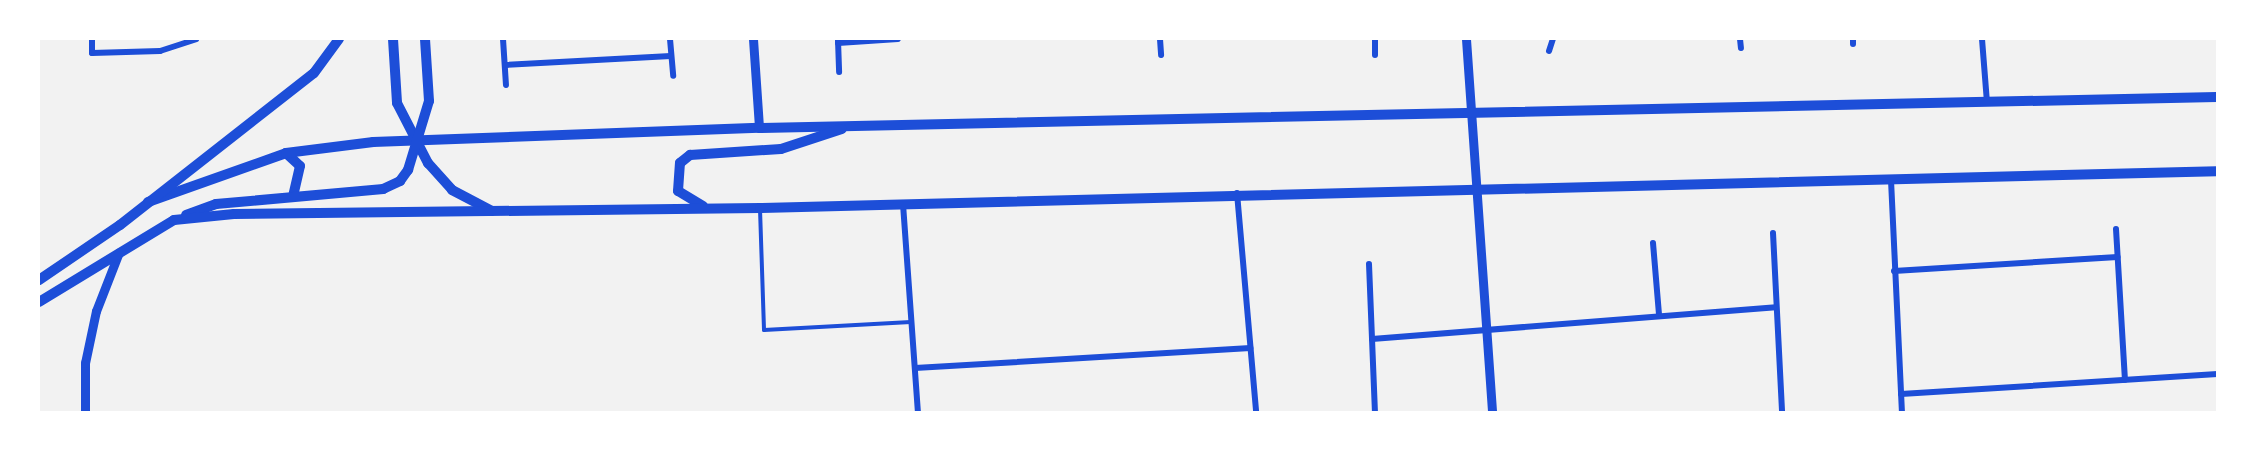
<!DOCTYPE html>
<html>
<head>
<meta charset="utf-8">
<style>
  body { margin:0 }
  #map { position:relative; width:2256px; height:451px; overflow:hidden; background:#f2f2f2; font-family:Lora,serif }
  div>[style] { position:absolute }
  .service>* { height:4px; margin:-2px; padding:0 2px; transform-origin:2px; border-radius:2px; background:#1d4ed8 }
  .minor>* { height:6px; margin:-3px; padding:0 3px; transform-origin:3px; border-radius:3px; background:#1d4ed8 }
  .tertiary>* { height:9px; margin:-4.5px; padding:0 4.5px; transform-origin:4.5px; border-radius:4.5px; background:#1d4ed8 }
  .secondary>* { height:10px; margin:-5px; padding:0 5px; transform-origin:5px; border-radius:5px; background:#1d4ed8 }
  span { translate:-50% -50%; white-space:nowrap; text-align:center; line-height:1.15; -webkit-text-stroke:5px #fff; paint-order:stroke }
  .frame { position:absolute; inset:0; border:40px solid #fff; pointer-events:none }
</style>
</head>
<body>
<div id="map">
  <div class="service">
    <div style="left:760px;top:209px;width:121px;rotate:88.1deg"></div>
    <div style="left:764px;top:330px;width:147px;rotate:-3.1deg"></div>
  </div>
  <div class="minor">
    <div style="left:92px;top:39px;width:14px;rotate:90deg"></div>
    <div style="left:92px;top:53px;width:68px;rotate:-1.7deg"></div>
    <div style="left:160px;top:51px;width:38px;rotate:-18deg"></div>
    <div style="left:503px;top:39px;width:46px;rotate:86.3deg"></div>
    <div style="left:670px;top:39px;width:37px;rotate:85deg"></div>
    <div style="left:1160px;top:39px;width:16px;rotate:86deg"></div>
    <div style="left:1375px;top:39px;width:16px;rotate:90deg"></div>
    <div style="left:1740px;top:39px;width:9px;rotate:84deg"></div>
    <div style="left:1853px;top:39px;width:5px;rotate:90deg"></div>
    <div style="left:1982px;top:39px;width:63px;rotate:85.5deg"></div>
    <div style="left:838px;top:40px;width:32px;rotate:88deg"></div>
    <div style="left:838px;top:43px;width:60px;rotate:-3.8deg"></div>
    <div style="left:1549px;top:51px;width:13px;rotate:-72deg"></div>
    <div style="left:505px;top:65px;width:166px;rotate:-3.1deg"></div>
    <div style="left:1891px;top:180px;width:232px;rotate:87.3deg"></div>
    <div style="left:1237px;top:193px;width:220px;rotate:85deg"></div>
    <div style="left:903px;top:204px;width:209px;rotate:85.9deg"></div>
    <div style="left:2116px;top:229px;width:151px;rotate:86.6deg"></div>
    <div style="left:1773px;top:233px;width:179px;rotate:87.1deg"></div>
    <div style="left:1653px;top:243px;width:72px;rotate:85.2deg"></div>
    <div style="left:1369px;top:264px;width:148px;rotate:87.7deg"></div>
    <div style="left:1894px;top:271px;width:224px;rotate:-3.6deg"></div>
    <div style="left:1372px;top:339px;width:405px;rotate:-4.5deg"></div>
    <div style="left:915px;top:368px;width:336px;rotate:-3.4deg"></div>
    <div style="left:1901px;top:394px;width:317px;rotate:-3.6deg"></div>
  </div>
  <div class="tertiary">
    <div style="left:753px;top:39px;width:89px;rotate:86.1deg"></div>
    <div style="left:1466px;top:39px;width:374px;rotate:86deg"></div>
    <div style="left:85px;top:412px;width:49px;rotate:-90deg"></div>
    <div style="left:85px;top:363px;width:53px;rotate:-78.1deg"></div>
    <div style="left:96px;top:311px;width:63px;rotate:-68.7deg"></div>
  </div>
  <div class="secondary">
    <div style="left:393px;top:39px;width:64px;rotate:86.4deg"></div>
    <div style="left:397px;top:103px;width:68px;rotate:62.7deg"></div>
    <div style="left:428px;top:163px;width:36px;rotate:48deg"></div>
    <div style="left:452px;top:190px;width:45px;rotate:27.7deg"></div>
    <div style="left:286px;top:153px;width:19px;rotate:43deg"></div>
    <div style="left:300px;top:166px;width:28px;rotate:103deg"></div>
    <div style="left:148px;top:202px;width:146px;rotate:-19.5deg"></div>
    <div style="left:286px;top:153px;width:88px;rotate:-7.2deg"></div>
    <div style="left:373px;top:142px;width:386px;rotate:-2.1deg"></div>
    <div style="left:759px;top:128px;width:1458px;rotate:-1.22deg"></div>
    <div style="left:703px;top:206px;width:29px;rotate:-149deg"></div>
    <div style="left:678px;top:191px;width:28px;rotate:-86deg"></div>
    <div style="left:680px;top:163px;width:13px;rotate:-39deg"></div>
    <div style="left:690px;top:155px;width:91px;rotate:-3.8deg"></div>
    <div style="left:781px;top:149px;width:64px;rotate:-18.2deg"></div>
    <div style="left:186px;top:215px;width:32px;rotate:-20deg"></div>
    <div style="left:216px;top:204px;width:168px;rotate:-5.1deg"></div>
    <div style="left:383px;top:189px;width:19px;rotate:-25deg"></div>
    <div style="left:400px;top:181px;width:14px;rotate:-54deg"></div>
    <div style="left:408px;top:170px;width:72px;rotate:-73.1deg"></div>
    <div style="left:429px;top:101px;width:62px;rotate:-93.7deg"></div>
    <div style="left:39px;top:280px;width:98px;rotate:-34.2deg"></div>
    <div style="left:120px;top:225px;width:246px;rotate:-38.1deg"></div>
    <div style="left:314px;top:73px;width:42px;rotate:-53.7deg"></div>
    <div style="left:39px;top:302px;width:158px;rotate:-31.3deg"></div>
    <div style="left:174px;top:220px;width:60px;rotate:-5.7deg"></div>
    <div style="left:234px;top:214px;width:526px;rotate:-0.65deg"></div>
    <div style="left:760px;top:208px;width:1457px;rotate:-1.45deg"></div>
  </div>
  <div class="frame"></div>
</div>
</body>
</html>
